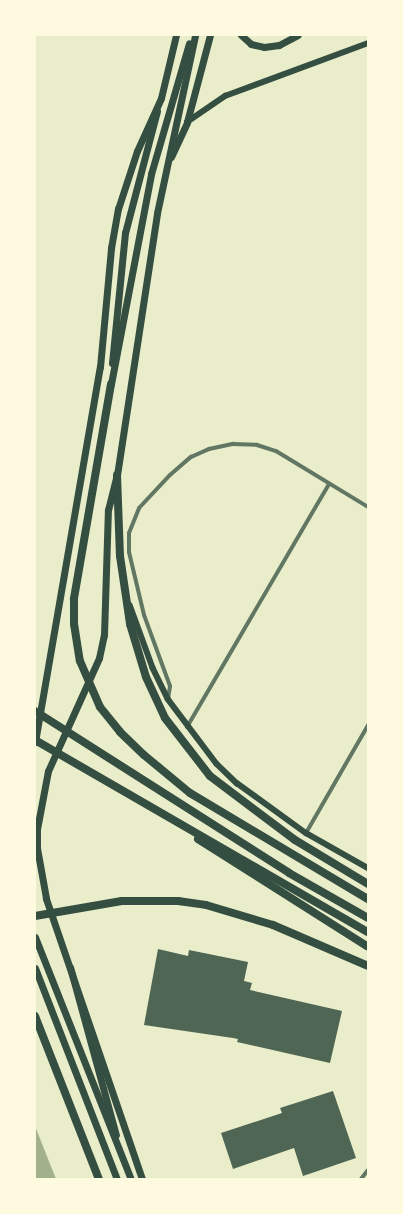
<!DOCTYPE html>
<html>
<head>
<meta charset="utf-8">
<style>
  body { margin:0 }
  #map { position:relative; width:403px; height:1214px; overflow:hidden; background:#e9edc9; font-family:"Golos Text",sans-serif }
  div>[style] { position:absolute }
  .water>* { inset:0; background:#a3b18a }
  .building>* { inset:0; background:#4f6655 }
  .minor>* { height:4px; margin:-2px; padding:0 2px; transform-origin:2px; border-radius:2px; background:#617663 }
  .secondary>* { height:5.5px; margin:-2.75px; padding:0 2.75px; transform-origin:2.75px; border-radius:2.75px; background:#344e41 }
  .trunk>* { height:7px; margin:-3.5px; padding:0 3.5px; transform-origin:3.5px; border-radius:3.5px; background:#344e41 }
  .motorway>* { height:8px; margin:-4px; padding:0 4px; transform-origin:4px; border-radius:4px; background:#344e41 }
  span { translate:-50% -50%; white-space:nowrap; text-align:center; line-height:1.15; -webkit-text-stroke:4px #fefae0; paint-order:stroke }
  .frame { position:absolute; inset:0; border:36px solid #fefae0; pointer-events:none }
</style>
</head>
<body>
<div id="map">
  <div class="water">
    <div style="clip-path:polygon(35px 1126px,56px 1179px,35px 1179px)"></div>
  </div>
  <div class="building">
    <div style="clip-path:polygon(158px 949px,188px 956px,189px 950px,248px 962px,244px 981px,252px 983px,250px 990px,342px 1011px,330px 1063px,237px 1042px,238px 1039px,233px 1038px,144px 1025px)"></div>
    <div style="clip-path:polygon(333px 1091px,356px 1158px,303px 1176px,294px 1148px,233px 1169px,221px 1133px,282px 1113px,280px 1108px)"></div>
  </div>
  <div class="minor">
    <div style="left:168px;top:699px;width:13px;rotate:-81deg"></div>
    <div style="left:170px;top:686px;width:76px;rotate:-110.1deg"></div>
    <div style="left:144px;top:615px;width:65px;rotate:-103.4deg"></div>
    <div style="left:129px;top:552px;width:19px;rotate:-90deg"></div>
    <div style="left:129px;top:533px;width:27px;rotate:-68deg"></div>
    <div style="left:139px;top:508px;width:45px;rotate:-46.8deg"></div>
    <div style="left:170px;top:475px;width:28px;rotate:-41deg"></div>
    <div style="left:191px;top:457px;width:20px;rotate:-24deg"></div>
    <div style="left:209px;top:449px;width:25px;rotate:-12deg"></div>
    <div style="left:233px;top:444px;width:24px;rotate:2deg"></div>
    <div style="left:257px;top:445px;width:20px;rotate:18deg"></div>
    <div style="left:276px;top:451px;width:108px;rotate:31.3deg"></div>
    <div style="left:187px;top:727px;width:281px;rotate:-59.7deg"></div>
    <div style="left:306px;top:833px;width:125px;rotate:-60.1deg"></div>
    <div style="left:361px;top:1179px;width:11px;rotate:-52deg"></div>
  </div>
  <div class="secondary">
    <div style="left:187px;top:122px;width:46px;rotate:-34.4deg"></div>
    <div style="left:225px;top:96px;width:153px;rotate:-20.3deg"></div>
    <div style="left:130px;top:605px;width:67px;rotate:69.9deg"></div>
    <div style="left:153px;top:668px;width:34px;rotate:64deg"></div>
    <div style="left:168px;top:699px;width:81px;rotate:53deg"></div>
    <div style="left:217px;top:764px;width:28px;rotate:44deg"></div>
    <div style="left:237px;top:783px;width:85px;rotate:35.9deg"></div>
    <div style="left:306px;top:833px;width:71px;rotate:29.4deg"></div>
  </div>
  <div class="trunk">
    <div style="left:241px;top:35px;width:13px;rotate:42deg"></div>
    <div style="left:251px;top:44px;width:13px;rotate:13deg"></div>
    <div style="left:264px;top:47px;width:15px;rotate:-8deg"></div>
    <div style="left:279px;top:45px;width:21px;rotate:-28deg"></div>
    <div style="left:171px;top:157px;width:38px;rotate:-65deg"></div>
    <div style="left:187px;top:122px;width:90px;rotate:-75.2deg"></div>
    <div style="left:112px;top:363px;width:131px;rotate:-84.3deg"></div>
    <div style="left:125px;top:233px;width:126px;rotate:-75.3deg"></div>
    <div style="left:111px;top:384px;width:214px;rotate:-79.2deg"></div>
    <div style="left:151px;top:174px;width:136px;rotate:-73.8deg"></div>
    <div style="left:35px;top:742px;width:381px;rotate:-80.2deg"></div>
    <div style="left:100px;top:367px;width:120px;rotate:-84.7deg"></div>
    <div style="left:111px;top:248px;width:40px;rotate:-80deg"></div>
    <div style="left:118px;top:209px;width:61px;rotate:-71.9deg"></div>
    <div style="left:137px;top:151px;width:58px;rotate:-65.6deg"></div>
    <div style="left:161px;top:98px;width:65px;rotate:-76.6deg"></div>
    <div style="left:35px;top:937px;width:260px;rotate:68.4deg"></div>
    <div style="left:70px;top:967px;width:174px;rotate:74.7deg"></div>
    <div style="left:35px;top:968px;width:226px;rotate:68.8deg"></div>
    <div style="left:142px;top:1179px;width:297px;rotate:-108.9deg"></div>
    <div style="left:46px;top:898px;width:51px;rotate:-100.2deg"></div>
    <div style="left:37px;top:848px;width:19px;rotate:-90deg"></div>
    <div style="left:37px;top:829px;width:59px;rotate:-79.3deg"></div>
    <div style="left:48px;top:771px;width:124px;rotate:-65.7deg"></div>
    <div style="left:99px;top:658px;width:24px;rotate:-78deg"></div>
    <div style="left:104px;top:635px;width:125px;rotate:-88.2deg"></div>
    <div style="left:108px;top:510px;width:36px;rotate:-76deg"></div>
    <div style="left:117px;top:475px;width:265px;rotate:-81.3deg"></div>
    <div style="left:157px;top:213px;width:182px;rotate:-77.9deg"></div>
  </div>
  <div class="motorway">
    <div style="left:111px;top:384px;width:218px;rotate:99.8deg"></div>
    <div style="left:74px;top:599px;width:25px;rotate:90deg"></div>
    <div style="left:74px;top:624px;width:37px;rotate:81deg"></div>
    <div style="left:80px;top:661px;width:50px;rotate:66.5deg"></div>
    <div style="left:100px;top:707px;width:32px;rotate:51deg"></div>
    <div style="left:120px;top:732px;width:33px;rotate:44deg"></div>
    <div style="left:144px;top:755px;width:60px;rotate:39.6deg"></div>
    <div style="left:190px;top:793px;width:207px;rotate:30.8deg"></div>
    <div style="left:117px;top:475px;width:81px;rotate:87.9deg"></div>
    <div style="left:120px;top:556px;width:69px;rotate:81.6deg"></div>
    <div style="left:130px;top:624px;width:55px;rotate:73.2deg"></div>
    <div style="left:146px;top:677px;width:45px;rotate:65.1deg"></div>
    <div style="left:165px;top:718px;width:73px;rotate:52.2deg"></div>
    <div style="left:210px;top:776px;width:106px;rotate:37deg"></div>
    <div style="left:295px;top:840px;width:85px;rotate:31.1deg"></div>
    <div style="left:35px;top:711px;width:301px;rotate:32.5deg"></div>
    <div style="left:289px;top:873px;width:91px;rotate:29.7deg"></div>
    <div style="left:35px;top:740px;width:384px;rotate:30deg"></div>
    <div style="left:198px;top:839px;width:201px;rotate:32.4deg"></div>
    <div style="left:35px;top:916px;width:88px;rotate:-9.8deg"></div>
    <div style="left:122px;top:901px;width:56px"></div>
    <div style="left:178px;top:901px;width:28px;rotate:8deg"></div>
    <div style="left:206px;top:905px;width:70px;rotate:16.6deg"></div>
    <div style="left:273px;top:925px;width:103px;rotate:23.3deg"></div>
    <div style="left:35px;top:1016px;width:175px;rotate:68.6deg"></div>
  </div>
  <div class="frame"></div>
</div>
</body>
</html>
